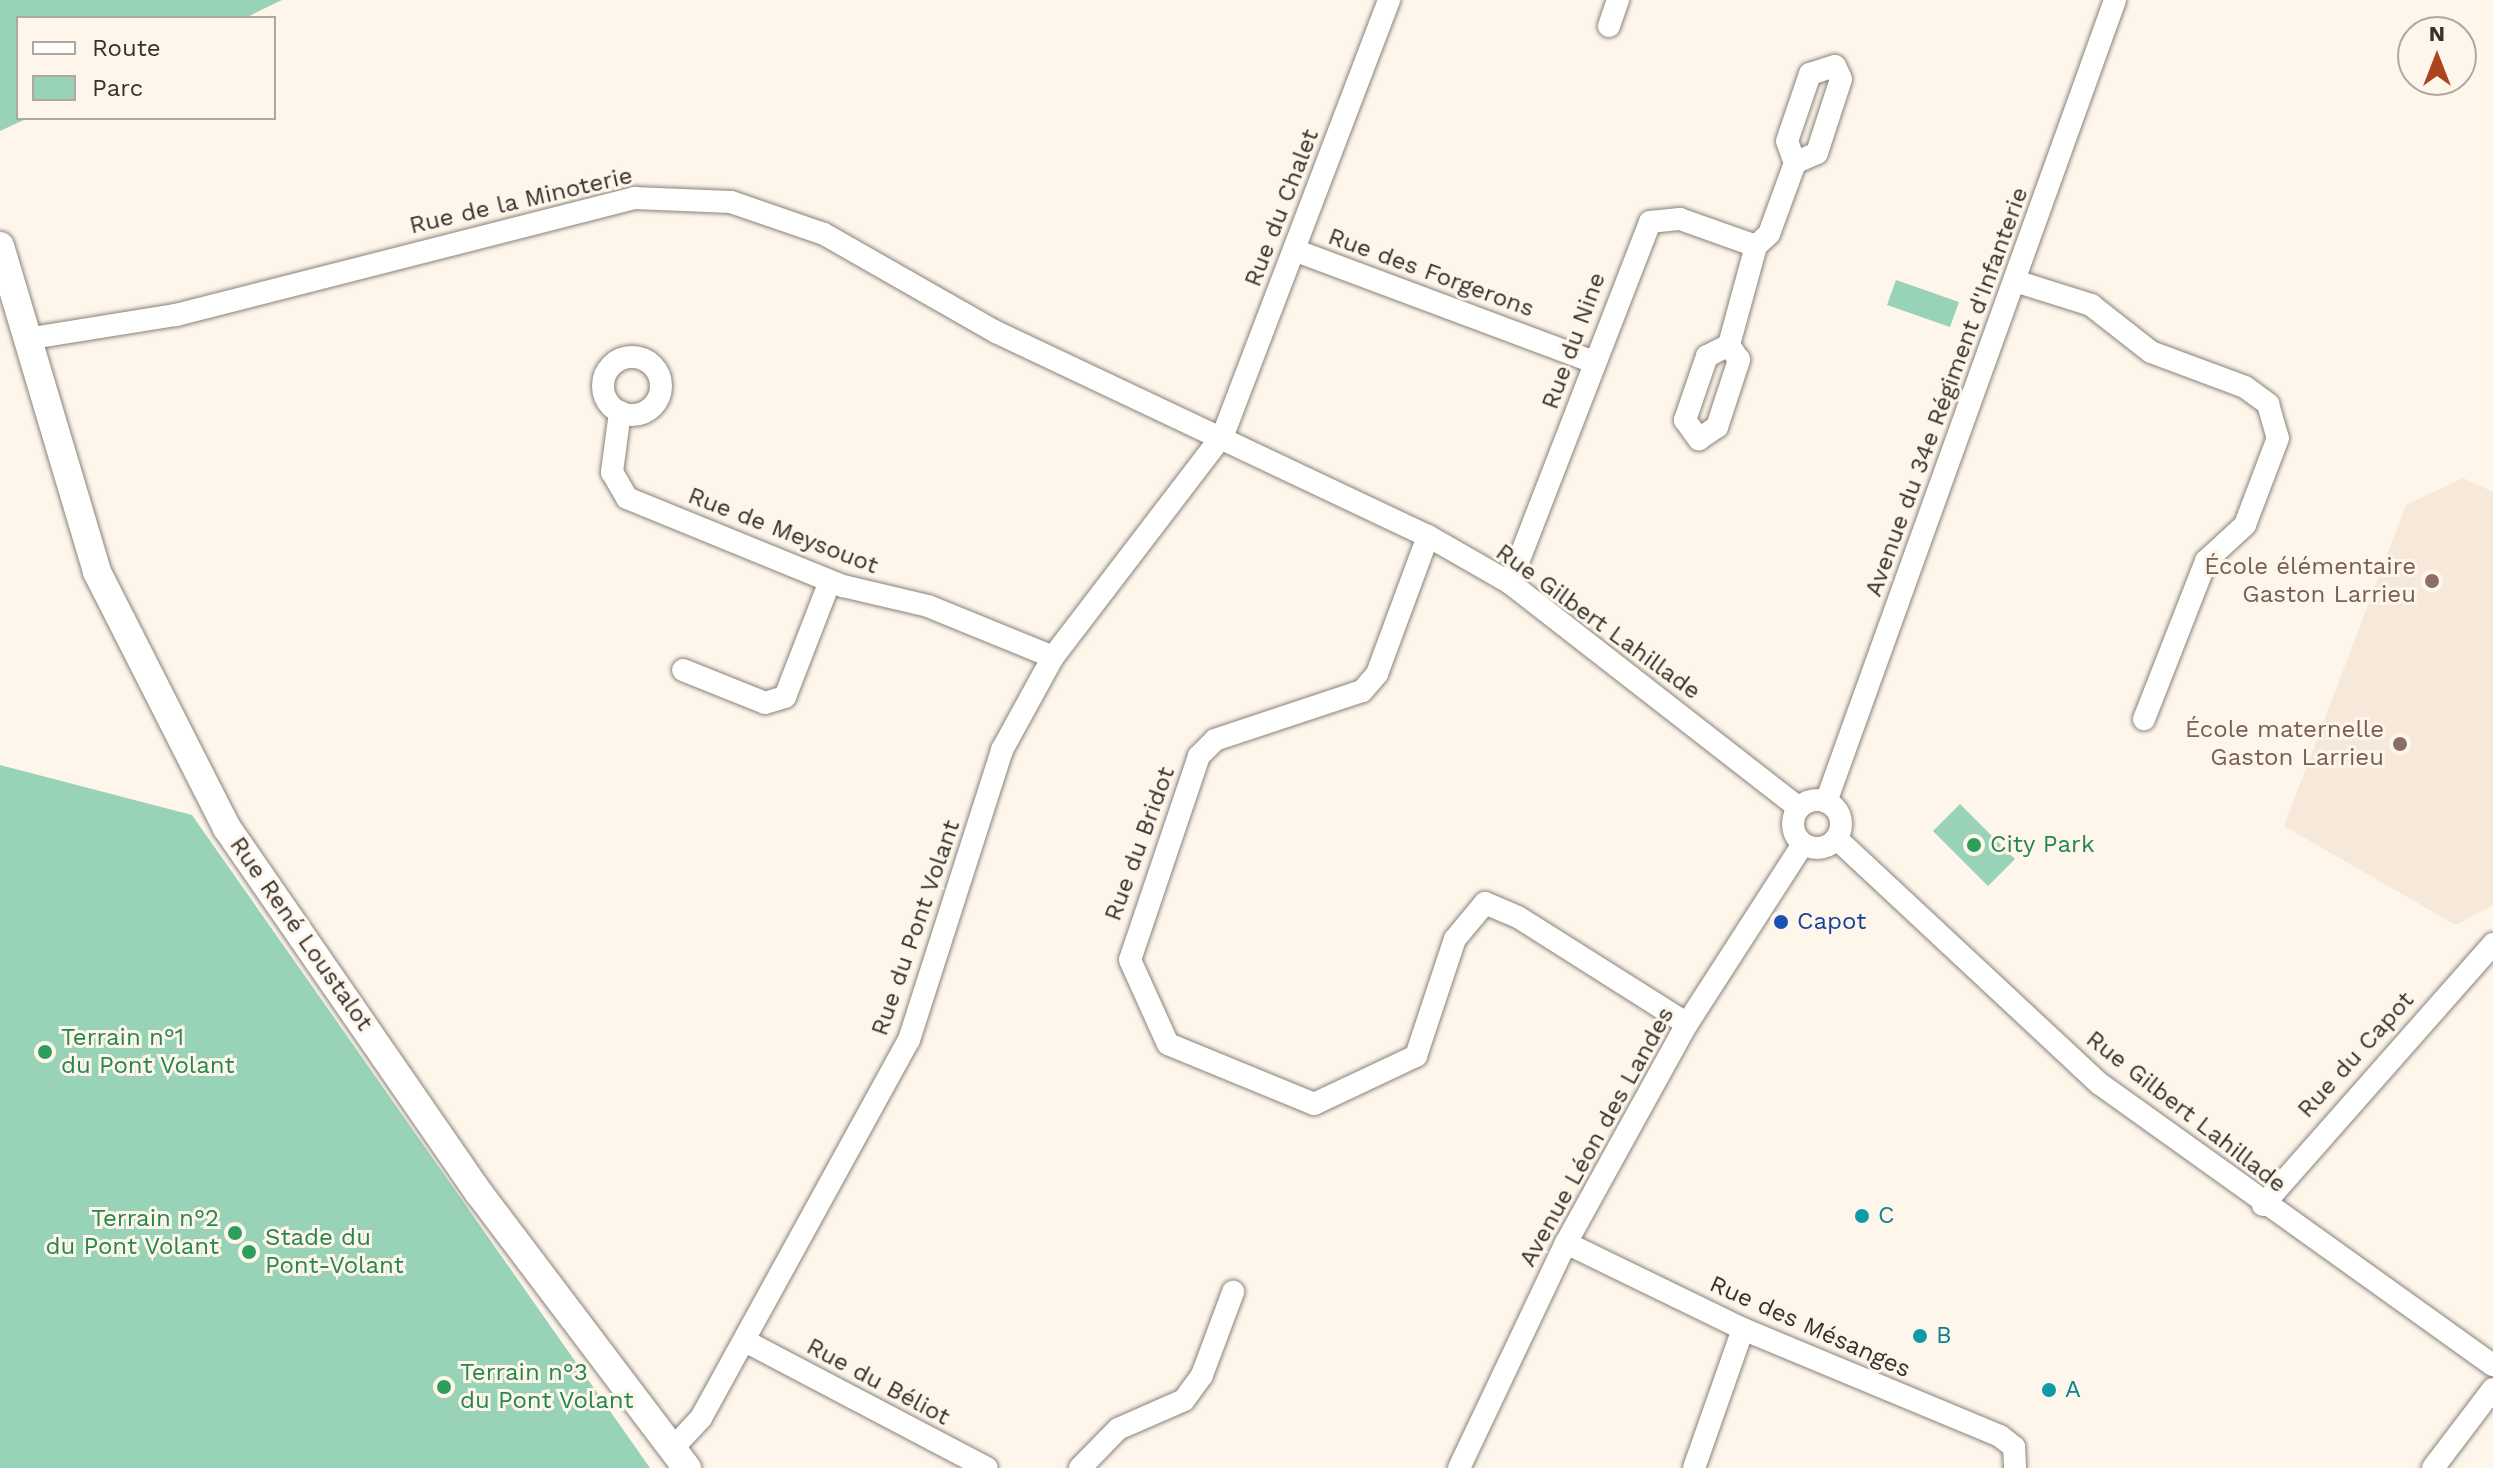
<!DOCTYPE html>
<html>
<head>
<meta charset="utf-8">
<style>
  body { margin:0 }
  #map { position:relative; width:2493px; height:1468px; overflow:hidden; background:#fef6eb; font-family:"Work Sans",sans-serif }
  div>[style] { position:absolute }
  .built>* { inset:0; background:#f6e9d9 }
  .green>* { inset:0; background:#98d2b7 }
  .roads { filter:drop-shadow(0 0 2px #898279) drop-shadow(0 0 2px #898279) }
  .minor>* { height:22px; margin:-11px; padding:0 11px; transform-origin:11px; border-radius:11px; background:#fff }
  .minor>.ring { margin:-11px; padding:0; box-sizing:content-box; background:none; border:22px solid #fff; border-radius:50% }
  .tertiary>* { height:28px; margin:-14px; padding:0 14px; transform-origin:14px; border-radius:14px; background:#fff }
  .dots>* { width:22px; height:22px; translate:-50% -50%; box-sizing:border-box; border:4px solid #fef6eb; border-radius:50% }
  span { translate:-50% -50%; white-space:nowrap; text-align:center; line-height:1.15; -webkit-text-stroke:6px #fef6eb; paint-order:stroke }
  .street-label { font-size:24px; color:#36332f }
  .education-label { font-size:24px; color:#785e54 }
  .right { translate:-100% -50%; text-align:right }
  .leisure-label { font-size:24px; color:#27864d }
  .left { translate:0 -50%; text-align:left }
  .transit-label { font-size:24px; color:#164399 }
  .culture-label { font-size:24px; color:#0d838f }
  .legend { position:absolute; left:16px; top:16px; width:260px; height:104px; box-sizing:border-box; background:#fef6eb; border:2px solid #aea8a0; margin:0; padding:10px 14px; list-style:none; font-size:24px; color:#36332f }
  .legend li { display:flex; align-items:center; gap:16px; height:40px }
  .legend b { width:40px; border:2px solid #aea8a0 }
  .north { position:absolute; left:2397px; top:16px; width:80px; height:80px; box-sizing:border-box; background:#fef6eb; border:2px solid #aea8a0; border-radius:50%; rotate:0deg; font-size:22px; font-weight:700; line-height:32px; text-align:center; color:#36332f }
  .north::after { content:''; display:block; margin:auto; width:28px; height:36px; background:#ab441f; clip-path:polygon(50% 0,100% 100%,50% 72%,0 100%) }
</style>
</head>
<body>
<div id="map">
  <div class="built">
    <div style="clip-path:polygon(2463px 478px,2493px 492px,2493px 905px,2456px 925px,2284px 826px,2406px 505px)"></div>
  </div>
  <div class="green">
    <div style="clip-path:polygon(0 0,282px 0,245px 18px,18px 18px,18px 118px,28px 118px,0 131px)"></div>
    <div style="clip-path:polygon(1896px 280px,1959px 302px,1950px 327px,1887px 305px)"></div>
    <div style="clip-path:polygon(0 765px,192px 815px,650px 1468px,0 1468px)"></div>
    <div style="clip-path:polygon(1960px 804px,2015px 859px,1988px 886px,1933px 831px)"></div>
  </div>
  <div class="roads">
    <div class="minor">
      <div style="left:1609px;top:26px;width:28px;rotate:-71deg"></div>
      <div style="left:1756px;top:246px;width:18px;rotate:-43deg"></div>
      <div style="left:1769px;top:234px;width:76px;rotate:-69.9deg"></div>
      <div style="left:1795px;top:163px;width:23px;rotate:-110deg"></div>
      <div style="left:1787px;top:141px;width:71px;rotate:-71.1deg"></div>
      <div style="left:1810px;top:74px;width:26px;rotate:-18deg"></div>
      <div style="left:1835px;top:66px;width:14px;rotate:65deg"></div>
      <div style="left:1841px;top:79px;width:78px;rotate:108deg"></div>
      <div style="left:1817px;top:153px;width:24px;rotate:156deg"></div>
      <div style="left:1294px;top:250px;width:320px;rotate:20.5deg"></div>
      <div style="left:2015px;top:281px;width:80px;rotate:17.5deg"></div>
      <div style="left:2091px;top:305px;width:76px;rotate:38.1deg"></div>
      <div style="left:2151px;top:352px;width:100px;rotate:20.4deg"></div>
      <div style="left:2245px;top:387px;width:29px;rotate:36deg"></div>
      <div style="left:2268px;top:404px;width:35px;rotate:74deg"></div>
      <div style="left:2278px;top:438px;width:93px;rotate:110.8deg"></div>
      <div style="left:2245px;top:525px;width:53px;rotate:137.3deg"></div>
      <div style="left:2206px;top:561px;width:170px;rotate:111.4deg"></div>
      <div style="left:26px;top:339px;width:152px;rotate:-9.1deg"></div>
      <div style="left:176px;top:315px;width:473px;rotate:-14.3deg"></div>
      <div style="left:634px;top:198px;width:97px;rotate:2.4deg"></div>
      <div style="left:731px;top:202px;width:98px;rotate:19deg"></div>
      <div style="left:824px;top:234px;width:198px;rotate:29.7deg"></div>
      <div style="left:996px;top:332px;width:478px;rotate:25.3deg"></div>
      <div style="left:1428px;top:536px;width:95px;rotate:29.8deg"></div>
      <div style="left:1510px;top:583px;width:366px;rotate:37.9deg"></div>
      <div class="ring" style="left:603px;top:357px;width:36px;height:36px"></div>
      <div style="left:620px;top:412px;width:61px;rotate:97.6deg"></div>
      <div style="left:612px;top:472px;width:30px;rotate:60deg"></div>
      <div style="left:627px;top:498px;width:233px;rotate:22.2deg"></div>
      <div style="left:843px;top:586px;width:87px;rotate:13.2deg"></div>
      <div style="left:928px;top:606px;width:135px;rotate:22.2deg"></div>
      <div style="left:1428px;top:536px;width:147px;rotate:110.3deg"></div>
      <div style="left:1377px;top:674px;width:23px;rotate:131deg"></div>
      <div style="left:1362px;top:691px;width:155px;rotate:161.6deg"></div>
      <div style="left:1215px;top:740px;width:23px;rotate:135deg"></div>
      <div style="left:1199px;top:756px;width:215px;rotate:108.7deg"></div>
      <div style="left:1130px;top:960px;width:92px;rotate:65.7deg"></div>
      <div style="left:1168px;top:1044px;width:158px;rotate:22.3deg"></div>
      <div style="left:1314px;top:1104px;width:113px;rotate:-25.2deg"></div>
      <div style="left:1416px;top:1056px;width:123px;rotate:-71.6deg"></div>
      <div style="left:1455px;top:939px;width:47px;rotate:-50.2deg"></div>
      <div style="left:1485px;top:903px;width:36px;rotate:23deg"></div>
      <div style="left:1518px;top:917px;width:200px;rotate:32.3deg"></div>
      <div style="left:1510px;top:583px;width:387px;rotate:-68.8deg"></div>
      <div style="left:1650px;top:222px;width:30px;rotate:-6deg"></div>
      <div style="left:1680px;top:219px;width:81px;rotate:19.6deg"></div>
      <div style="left:1756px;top:246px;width:103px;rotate:105.3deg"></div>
      <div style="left:1729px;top:345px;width:25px;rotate:153deg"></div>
      <div style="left:1707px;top:356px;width:68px;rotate:109deg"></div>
      <div style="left:1685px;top:420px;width:24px;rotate:54deg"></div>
      <div style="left:1699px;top:439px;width:22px;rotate:-34deg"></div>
      <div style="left:1717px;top:427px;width:71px;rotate:-71.8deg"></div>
      <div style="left:1739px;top:360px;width:18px;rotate:-124deg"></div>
      <div style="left:683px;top:670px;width:88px;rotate:21.9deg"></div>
      <div style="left:765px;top:703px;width:21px;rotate:-17deg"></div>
      <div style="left:785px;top:697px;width:124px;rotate:-68.8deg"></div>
      <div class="ring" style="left:1793px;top:800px;width:26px;height:26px"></div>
      <div style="left:1826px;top:802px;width:852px;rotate:-70.18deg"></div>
      <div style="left:1837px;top:839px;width:359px;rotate:43deg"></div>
      <div style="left:2100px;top:1084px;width:483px;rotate:35.6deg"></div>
      <div style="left:2263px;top:1205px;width:348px;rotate:-48.6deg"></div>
      <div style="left:1566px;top:1243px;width:197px;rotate:25.9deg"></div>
      <div style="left:1743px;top:1329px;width:278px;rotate:22.6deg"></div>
      <div style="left:2000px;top:1436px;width:18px;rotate:38deg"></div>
      <div style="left:2014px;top:1447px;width:21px;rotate:87deg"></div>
      <div style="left:745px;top:1341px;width:273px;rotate:27.7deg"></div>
      <div style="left:673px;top:1448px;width:41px;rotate:-47deg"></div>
      <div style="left:701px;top:1418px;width:431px;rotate:-61.2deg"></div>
      <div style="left:909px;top:1040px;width:305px;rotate:-72.2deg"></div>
      <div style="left:1002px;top:750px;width:106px;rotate:-61.3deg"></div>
      <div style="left:1053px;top:657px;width:280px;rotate:-52.6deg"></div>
      <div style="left:1223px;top:435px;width:466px;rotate:-69.1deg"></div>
      <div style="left:1080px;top:1468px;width:54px;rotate:-45.7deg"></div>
      <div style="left:1118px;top:1429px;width:72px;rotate:-23.7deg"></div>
      <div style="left:1184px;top:1400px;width:31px;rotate:-54deg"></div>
      <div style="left:1202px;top:1375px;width:89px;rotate:-69.5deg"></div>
      <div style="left:1459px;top:1468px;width:249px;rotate:-64.6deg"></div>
      <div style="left:1566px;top:1243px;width:250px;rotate:-61.1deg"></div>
      <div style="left:1687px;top:1024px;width:214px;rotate:-57.2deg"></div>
      <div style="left:1694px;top:1468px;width:147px;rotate:-70.6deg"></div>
      <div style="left:2433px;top:1468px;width:99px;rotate:-52.8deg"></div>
    </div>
    <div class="tertiary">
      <div style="left:0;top:246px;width:340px;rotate:73.4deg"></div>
      <div style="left:97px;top:572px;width:287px;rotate:63.1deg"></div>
      <div style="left:227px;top:828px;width:444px;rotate:55.4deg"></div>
      <div style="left:479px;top:1193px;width:345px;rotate:52.9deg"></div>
    </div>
  </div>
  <div class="dots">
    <div style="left:2432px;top:581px;background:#8d6e63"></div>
    <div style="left:2400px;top:744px;background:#8d6e63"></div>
    <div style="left:1974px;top:845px;background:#2e9e5b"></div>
    <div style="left:1781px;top:922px;background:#1a4fb4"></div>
    <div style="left:45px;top:1052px;background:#2e9e5b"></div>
    <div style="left:1862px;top:1216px;background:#0f9aa8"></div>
    <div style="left:235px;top:1233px;background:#2e9e5b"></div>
    <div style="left:249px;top:1252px;background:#2e9e5b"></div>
    <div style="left:1920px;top:1336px;background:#0f9aa8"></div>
    <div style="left:444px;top:1387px;background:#2e9e5b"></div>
    <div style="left:2049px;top:1390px;background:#0f9aa8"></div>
  </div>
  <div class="street-label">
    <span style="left:521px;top:201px;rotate:-13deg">Rue de la Minoterie</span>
    <span style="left:1282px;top:208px;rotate:-69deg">Rue du Chalet</span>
    <span style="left:1431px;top:273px;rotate:20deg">Rue des Forgerons</span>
    <span style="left:1574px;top:341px;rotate:-70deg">Rue du Nine</span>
    <span style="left:1947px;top:392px;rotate:-70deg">Avenue du 34e Régiment d'Infanterie</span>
    <span style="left:783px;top:531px;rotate:21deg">Rue de Meysouot</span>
    <span style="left:1598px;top:622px;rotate:36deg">Rue Gilbert Lahillade</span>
    <span style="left:1140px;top:844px;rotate:-70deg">Rue du Bridot</span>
    <span style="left:916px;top:928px;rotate:-71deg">Rue du Pont Volant</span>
    <span style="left:301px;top:934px;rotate:55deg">Rue René Loustalot</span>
    <span style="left:2356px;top:1055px;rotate:-48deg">Rue du Capot</span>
    <span style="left:2186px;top:1112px;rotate:38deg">Rue Gilbert Lahillade</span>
    <span style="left:1597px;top:1137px;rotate:-61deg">Avenue Léon des Landes</span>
    <span style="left:1810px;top:1327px;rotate:24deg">Rue des Mésanges</span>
    <span style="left:878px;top:1382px;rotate:28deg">Rue du Béliot</span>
  </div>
  <div class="education-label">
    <span class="right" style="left:2416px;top:581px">École élémentaire<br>Gaston Larrieu</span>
    <span class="right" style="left:2384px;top:744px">École maternelle<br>Gaston Larrieu</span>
  </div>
  <div class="leisure-label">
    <span class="left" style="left:1990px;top:845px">City Park</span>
    <span class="left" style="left:61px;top:1052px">Terrain n°1<br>du Pont Volant</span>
    <span class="right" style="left:219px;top:1233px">Terrain n°2<br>du Pont Volant</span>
    <span class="left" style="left:265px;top:1252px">Stade du<br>Pont-Volant</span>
    <span class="left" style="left:460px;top:1387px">Terrain n°3<br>du Pont Volant</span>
  </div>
  <div class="transit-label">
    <span class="left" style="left:1797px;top:922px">Capot</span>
  </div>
  <div class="culture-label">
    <span class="left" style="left:1878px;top:1216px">C</span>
    <span class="left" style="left:1936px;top:1336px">B</span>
    <span class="left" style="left:2065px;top:1390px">A</span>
  </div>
  <ul class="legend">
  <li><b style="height:10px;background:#fff"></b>Route</li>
  <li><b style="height:22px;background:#98d2b7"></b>Parc</li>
  </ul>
  <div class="north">N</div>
</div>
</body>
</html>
